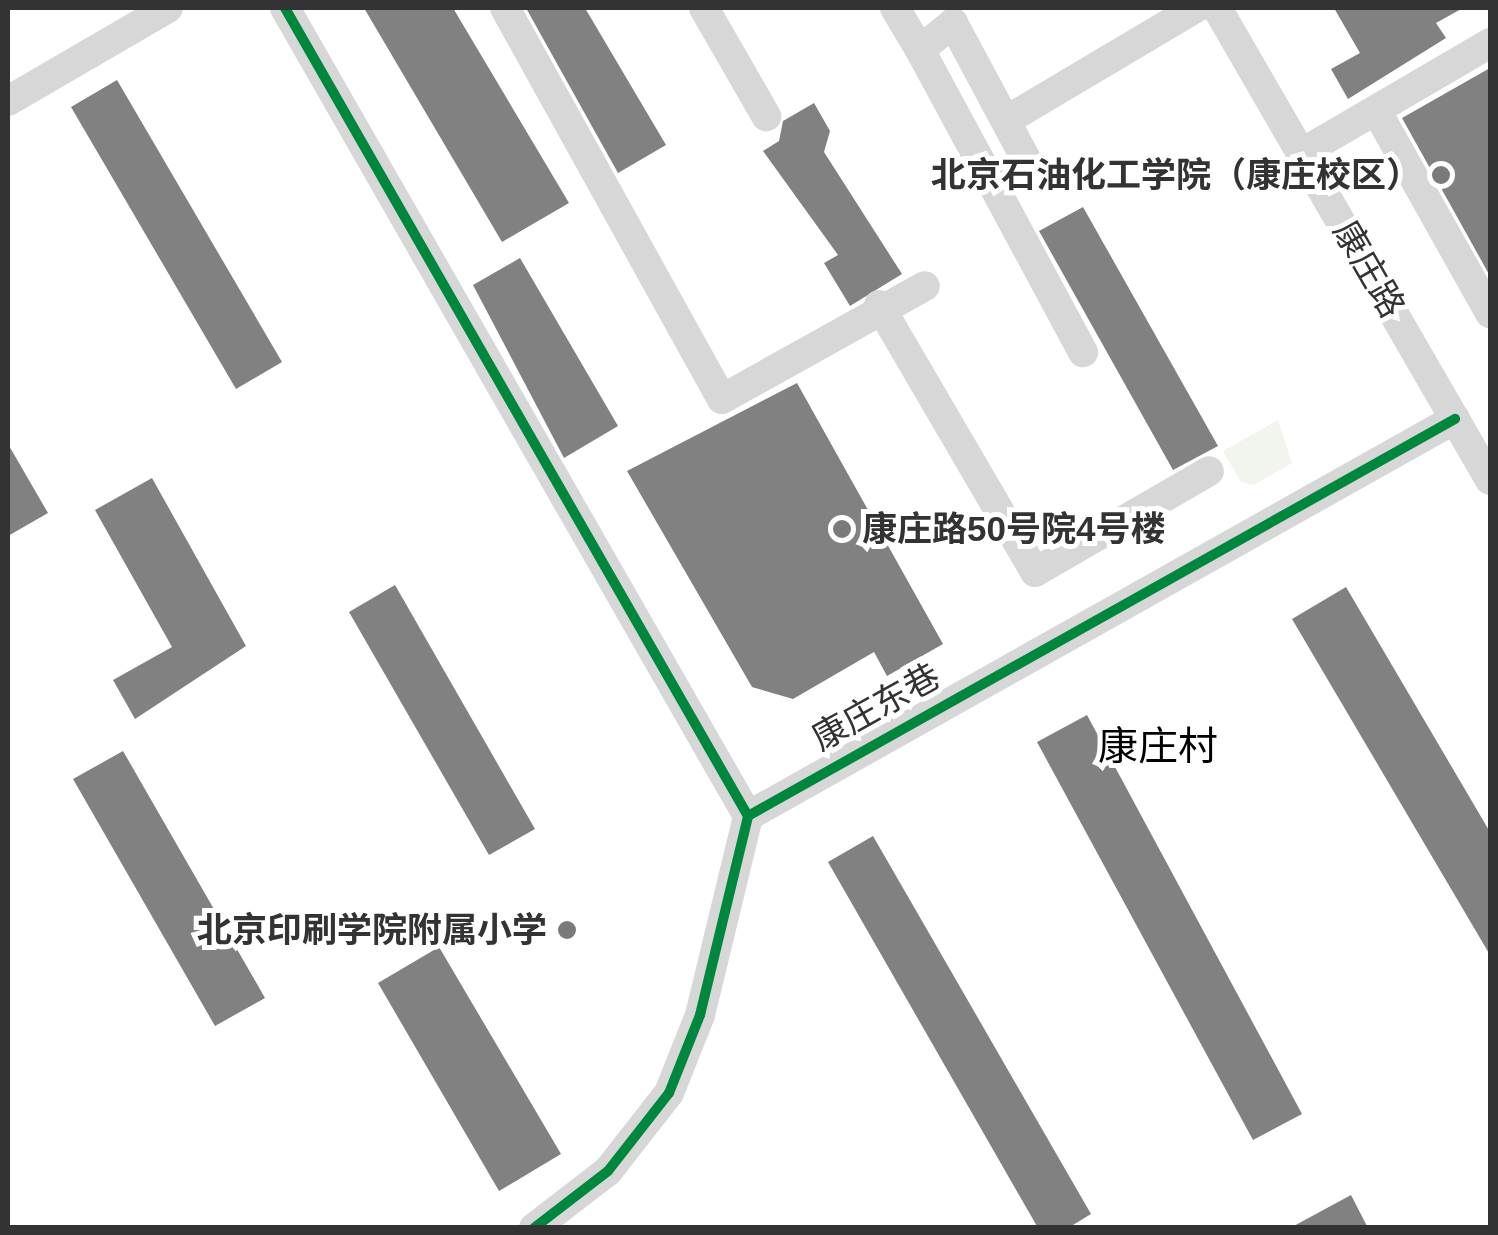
<!DOCTYPE html>
<html>
<head>
<meta charset="utf-8">
<style>
  body { margin:0 }
  #map { position:relative; width:1498px; height:1235px; overflow:hidden; background:#fff; font-family:Arial,"Noto Sans SC",sans-serif }
  div>[style] { position:absolute }
  .green>* { inset:0; background:#f1f5ed }
  .building>* { inset:0; background:#818181 }
  .minor>* { height:30px; margin:-15px; padding:0 15px; transform-origin:15px; border-radius:15px; background:#d7d7d7 }
  .cycleway>* { height:10px; margin:-5px; padding:0 5px; transform-origin:5px; border-radius:5px; background:#00873e }
  .dots>* { width:28px; height:28px; translate:-50% -50%; box-sizing:border-box; border:5px solid #fff; border-radius:50% }
  span { translate:-50% -50%; white-space:nowrap; text-align:center; line-height:1.15; -webkit-text-stroke:10px #fff; paint-order:stroke }
  .poi-label { font-size:35px; color:#333; font-weight:700 }
  .right { translate:-100% -50%; text-align:right }
  .left { translate:0 -50%; text-align:left }
  .street-label { font-size:35px; color:#333 }
  .quarter-label { font-size:40px; color:#000 }
  .frame { position:absolute; inset:0; border:10px solid #333; pointer-events:none }
</style>
</head>
<body>
<div id="map">
  <div class="green">
    <div style="clip-path:polygon(1278px 420px,1292px 463px,1254px 485px,1241px 482px,1223px 451px)"></div>
  </div>
  <div class="building">
    <div style="clip-path:polygon(364px 8px,453px 8px,569px 203px,502px 242px)"></div>
    <div style="clip-path:polygon(526px 8px,585px 8px,666px 145px,618px 173px)"></div>
    <div style="clip-path:polygon(1334px 8px,1463px 8px,1436px 23px,1446px 38px,1348px 99px,1331px 69px,1360px 53px)"></div>
    <div style="clip-path:polygon(1490px 68px,1490px 276px,1402px 118px)"></div>
    <div style="clip-path:polygon(117px 80px,282px 362px,236px 389px,71px 107px)"></div>
    <div style="clip-path:polygon(814px 103px,830px 131px,824px 152px,902px 274px,850px 306px,824px 263px,838px 255px,763px 151px,779px 141px,783px 121px)"></div>
    <div style="clip-path:polygon(1083px 207px,1218px 446px,1173px 470px,1039px 231px)"></div>
    <div style="clip-path:polygon(520px 258px,618px 426px,564px 458px,473px 285px)"></div>
    <div style="clip-path:polygon(797px 383px,943px 644px,887px 676px,874px 652px,793px 699px,752px 687px,627px 471px)"></div>
    <div style="clip-path:polygon(8px 444px,48px 513px,8px 536px)"></div>
    <div style="clip-path:polygon(152px 478px,246px 646px,135px 719px,113px 680px,172px 647px,95px 510px)"></div>
    <div style="clip-path:polygon(395px 585px,535px 829px,489px 855px,349px 612px)"></div>
    <div style="clip-path:polygon(1346px 587px,1490px 832px,1490px 955px,1292px 619px)"></div>
    <div style="clip-path:polygon(1087px 715px,1302px 1114px,1253px 1140px,1037px 742px)"></div>
    <div style="clip-path:polygon(123px 751px,265px 998px,215px 1026px,73px 779px)"></div>
    <div style="clip-path:polygon(873px 836px,1091px 1214px,1068px 1228px,1038px 1228px,828px 862px)"></div>
    <div style="clip-path:polygon(439px 947px,561px 1154px,499px 1191px,378px 983px)"></div>
    <div style="clip-path:polygon(1351px 1195px,1368px 1228px,1290px 1228px)"></div>
  </div>
  <div class="minor">
    <div style="left:285px;top:8px;width:931px;rotate:60.19deg"></div>
    <div style="left:505px;top:8px;width:447px;rotate:61deg"></div>
    <div style="left:722px;top:399px;width:232px;rotate:-29.1deg"></div>
    <div style="left:704px;top:8px;width:125px;rotate:60.1deg"></div>
    <div style="left:895px;top:8px;width:49px;rotate:59.2deg"></div>
    <div style="left:920px;top:50px;width:43px;rotate:-39.3deg"></div>
    <div style="left:953px;top:23px;width:157px;rotate:61.8deg"></div>
    <div style="left:1027px;top:161px;width:42px;rotate:144.8deg"></div>
    <div style="left:993px;top:185px;width:153px;rotate:-118.4deg"></div>
    <div style="left:1217px;top:8px;width:545px;rotate:59.96deg"></div>
    <div style="left:8px;top:101px;width:185px;rotate:-30.2deg"></div>
    <div style="left:1376px;top:110px;width:233px;rotate:60.7deg"></div>
    <div style="left:1007px;top:120px;width:220px;rotate:-30.7deg"></div>
    <div style="left:1302px;top:153px;width:218px;rotate:-30.3deg"></div>
    <div style="left:993px;top:185px;width:190px;rotate:61.7deg"></div>
    <div style="left:879px;top:305px;width:309px;rotate:59.7deg"></div>
    <div style="left:1035px;top:572px;width:201px;rotate:-30.1deg"></div>
    <div style="left:534px;top:1228px;width:93px;rotate:-37.6deg"></div>
    <div style="left:608px;top:1171px;width:99px;rotate:-52deg"></div>
    <div style="left:669px;top:1093px;width:84px;rotate:-68.3deg"></div>
    <div style="left:700px;top:1015px;width:205px;rotate:-76.4deg"></div>
    <div style="left:748px;top:816px;width:811px;rotate:-29.32deg"></div>
  </div>
  <div class="cycleway">
    <div style="left:285px;top:8px;width:931px;rotate:60.19deg"></div>
    <div style="left:534px;top:1228px;width:93px;rotate:-37.6deg"></div>
    <div style="left:608px;top:1171px;width:99px;rotate:-52deg"></div>
    <div style="left:669px;top:1093px;width:84px;rotate:-68.3deg"></div>
    <div style="left:700px;top:1015px;width:205px;rotate:-76.4deg"></div>
    <div style="left:748px;top:816px;width:811px;rotate:-29.32deg"></div>
  </div>
  <div class="dots">
    <div style="left:1441px;top:175px;background:#7a7a7a"></div>
    <div style="left:842px;top:529px;background:#7a7a7a"></div>
    <div style="left:567px;top:930px;background:#7a7a7a"></div>
  </div>
  <div class="poi-label">
    <span class="right" style="left:1421px;top:175px">北京石油化工学院（康庄校区）</span>
    <span class="left" style="left:862px;top:529px">康庄路50号院4号楼</span>
    <span class="right" style="left:547px;top:930px">北京印刷学院附属小学</span>
  </div>
  <div class="street-label">
    <span style="left:1369px;top:269px;rotate:60deg">康庄路</span>
    <span style="left:876px;top:707px;rotate:-29deg">康庄东巷</span>
  </div>
  <div class="quarter-label">
    <span style="left:1158px;top:746px">康庄村</span>
  </div>
  <div class="frame"></div>
</div>
</body>
</html>
